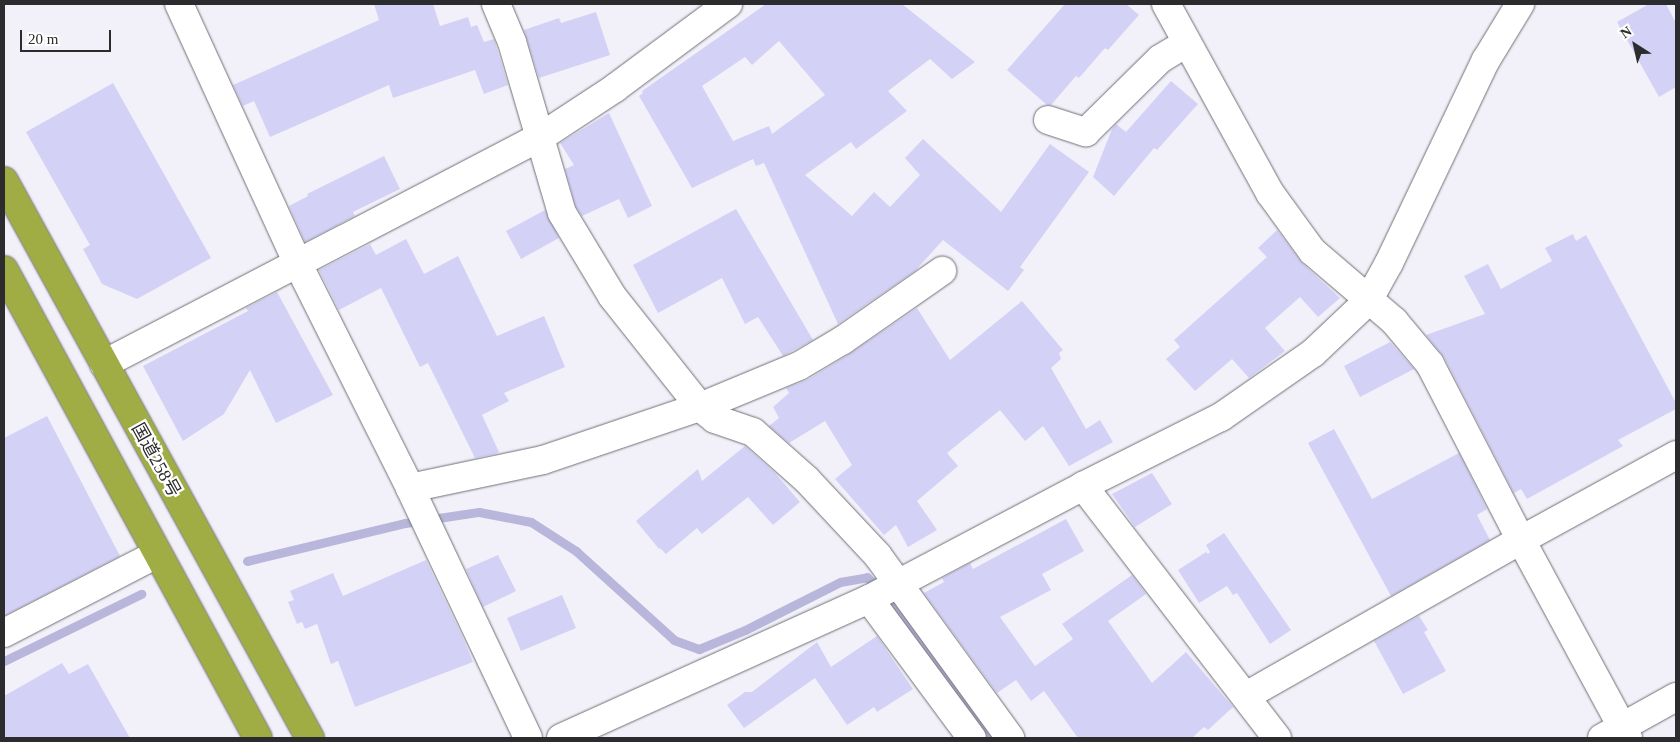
<!DOCTYPE html>
<html>
<head>
<meta charset="utf-8">
<style>
  body { margin:0 }
  #map { position:relative; width:1680px; height:742px; overflow:hidden; background:#f2f1f9; font-family:"Times New Roman","Noto Sans JP",serif }
  div>[style] { position:absolute }
  .stream>* { height:9px; margin:-4.5px; padding:0 4.5px; transform-origin:4.5px; border-radius:4.5px; background:#b8b6db }
  .building>* { inset:0; background:#d4d1f7 }
  .roads { filter:drop-shadow(0 0 1px #706f76) drop-shadow(0 0 1px #706f76) }
  .minor>* { height:28px; margin:-14px; padding:0 14px; transform-origin:14px; border-radius:14px; background:#fff }
  .highway>* { height:28px; margin:-14px; padding:0 14px; transform-origin:14px; border-radius:14px; background:#a0ac44 }
  span { translate:-50% -50%; white-space:nowrap; text-align:center; line-height:1.15; -webkit-text-stroke:4.5px #fff; paint-order:stroke }
  .street-label { font-size:18px; color:#2c2c2e }
  .frame { position:absolute; inset:0; border:5px solid #2c2c2e; pointer-events:none }
  .north { position:absolute; left:1610px; top:20px; width:50px; height:50px; -webkit-text-stroke:4px #fff; paint-order:stroke; rotate:325deg; font-size:14px; font-weight:700; line-height:20px; text-align:center; color:#2c2c2e }
  .north::after { content:''; display:block; margin:auto; width:18px; height:22px; background:#2c2c2e; clip-path:polygon(50% 0,100% 100%,50% 72%,0 100%) }
  .scale { position:absolute; left:20px; top:30px; width:91px; height:22px; box-sizing:border-box; border:2px solid #2c2c2e; border-top:0; padding-left:6px; font-size:15px; line-height:18px; white-space:nowrap; color:#2c2c2e; -webkit-text-stroke:4px #fff; paint-order:stroke }
</style>
</head>
<body>
<div id="map">
  <div class="stream">
    <div style="left:247px;top:561px;width:163px;rotate:-13.5deg"></div>
    <div style="left:405px;top:523px;width:75px;rotate:-8.5deg"></div>
    <div style="left:479px;top:512px;width:53px;rotate:10.9deg"></div>
    <div style="left:531px;top:522px;width:54px;rotate:32.8deg"></div>
    <div style="left:576px;top:551px;width:132px;rotate:42.2deg"></div>
    <div style="left:674px;top:640px;width:27px;rotate:20deg"></div>
    <div style="left:699px;top:649px;width:50px;rotate:-22.4deg"></div>
    <div style="left:745px;top:630px;width:106px;rotate:-26.8deg"></div>
    <div style="left:840px;top:582px;width:27px;rotate:-10deg"></div>
    <div style="left:867px;top:577px;width:44px;rotate:46.8deg"></div>
    <div style="left:897px;top:609px;width:160px;rotate:53.9deg"></div>
    <div style="left:4px;top:661px;width:153px;rotate:-26.1deg"></div>
  </div>
  <div class="building">
    <div style="clip-path:polygon(374px 4px,433px 4px,440px 26px,468px 17px,471px 27px,477px 25px,484px 42px,494px 39px,508px 85px,484px 94px,475px 70px,393px 98px,389px 85px,270px 137px,254px 101px,243px 106px,233px 85px,379px 20px)"></div>
    <div style="clip-path:polygon(evenodd,766px 4px,902px 4px,975px 62px,952px 79px,930px 59px,888px 91px,907px 111px,856px 149px,851px 142px,805px 175px,852px 216px,874px 192px,890px 207px,920px 175px,905px 158px,923px 139px,1001px 212px,1050px 144px,1089px 172px,1020px 267px,1024px 270px,1008px 291px,943px 240px,915px 271px,838px 324px,764px 163px,756px 166px,753px 159px,692px 188px,639px 96px,643px 93px,642px 91px,766px 4px,779px 41px,825px 95px,772px 134px,769px 126px,733px 141px,702px 86px,745px 57px,752px 65px,779px 41px)"></div>
    <div style="clip-path:polygon(1065px 4px,1126px 4px,1139px 15px,1108px 50px,1105px 48px,1079px 78px,1076px 76px,1051px 105px,1047px 105px,1007px 70px)"></div>
    <div style="clip-path:polygon(1649px 4px,1666px 4px,1676px 23px,1676px 87px,1659px 97px,1617px 22px)"></div>
    <div style="clip-path:polygon(596px 12px,610px 55px,539px 78px,524px 30px,559px 18px,561px 23px)"></div>
    <div style="clip-path:polygon(1171px 81px,1198px 104px,1157px 150px,1154px 148px,1114px 196px,1093px 177px,1112px 129px,1116px 124px,1126px 132px)"></div>
    <div style="clip-path:polygon(113px 83px,211px 258px,137px 299px,102px 284px,83px 249px,90px 245px,26px 132px)"></div>
    <div style="clip-path:polygon(609px 113px,652px 206px,628px 218px,619px 199px,582px 216px,576px 207px,565px 169px,574px 165px,560px 143px)"></div>
    <div style="clip-path:polygon(384px 156px,400px 189px,353px 212px,355px 216px,305px 242px,289px 206px,308px 196px,307px 194px)"></div>
    <div style="clip-path:polygon(736px 209px,813px 340px,783px 356px,758px 317px,745px 324px,722px 278px,658px 313px,633px 265px)"></div>
    <div style="clip-path:polygon(545px 210px,559px 238px,521px 259px,506px 231px)"></div>
    <div style="clip-path:polygon(1277px 230px,1302px 263px,1340px 298px,1318px 317px,1300px 297px,1265px 328px,1285px 351px,1249px 378px,1232px 359px,1195px 391px,1166px 359px,1180px 347px,1174px 340px,1267px 257px,1258px 248px)"></div>
    <div style="clip-path:polygon(1573px 234px,1576px 241px,1586px 235px,1676px 403px,1676px 409px,1618px 440px,1623px 446px,1527px 499px,1521px 489px,1514px 493px,1444px 357px,1426px 335px,1485px 314px,1464px 276px,1488px 264px,1501px 289px,1552px 261px,1545px 248px)"></div>
    <div style="clip-path:polygon(406px 239px,424px 274px,458px 256px,497px 336px,544px 316px,565px 367px,504px 393px,509px 401px,482px 415px,499px 452px,495px 454px,475px 458px,428px 363px,420px 367px,381px 288px,339px 310px,319px 270px,370px 244px,376px 255px)"></div>
    <div style="clip-path:polygon(277px 292px,333px 395px,276px 423px,250px 370px,224px 414px,183px 441px,143px 366px,248px 311px,246px 308px)"></div>
    <div style="clip-path:polygon(1022px 301px,1063px 350px,1059px 353px,1061px 359px,1051px 368px,1086px 429px,1100px 420px,1113px 442px,1069px 466px,1043px 426px,1025px 441px,1000px 410px,947px 453px,958px 466px,917px 501px,937px 530px,908px 547px,896px 525px,884px 535px,835px 479px,852px 465px,825px 421px,789px 443px,769px 426px,779px 418px,773px 407px,789px 393px,786px 388px,807px 380px,851px 353px,917px 308px,950px 360px)"></div>
    <div style="clip-path:polygon(1390px 342px,1414px 369px,1360px 397px,1344px 366px)"></div>
    <div style="clip-path:polygon(47px 416px,120px 556px,4px 616px,4px 438px)"></div>
    <div style="clip-path:polygon(1334px 429px,1372px 499px,1459px 453px,1487px 509px,1477px 515px,1490px 540px,1391px 596px,1308px 443px)"></div>
    <div style="clip-path:polygon(745px 446px,775px 473px,800px 502px,773px 525px,748px 497px,702px 534px,697px 528px,666px 554px,660px 548px,659px 549px,636px 521px,698px 469px,702px 481px)"></div>
    <div style="clip-path:polygon(1152px 473px,1172px 504px,1135px 527px,1112px 494px)"></div>
    <div style="clip-path:polygon(1066px 519px,1084px 551px,1042px 574px,1051px 590px,1000px 617px,1035px 666px,1073px 639px,1062px 624px,1132px 575px,1146px 594px,1108px 621px,1152px 683px,1186px 652px,1233px 707px,1208px 730px,1204px 727px,1192px 738px,1078px 738px,1044px 691px,1031px 701px,1016px 680px,997px 693px,924px 593px,944px 582px,942px 578px,970px 563px,973px 569px)"></div>
    <div style="clip-path:polygon(1224px 533px,1291px 630px,1270px 644px,1237px 593px,1233px 595px,1227px 586px,1199px 603px,1178px 570px,1206px 552px,1208px 554px,1210px 552px,1206px 545px)"></div>
    <div style="clip-path:polygon(498px 555px,516px 591px,483px 607px,466px 569px)"></div>
    <div style="clip-path:polygon(426px 560px,463px 638px,473px 662px,355px 707px,338px 661px,331px 664px,317px 624px,305px 629px,302px 622px,297px 624px,288px 602px,294px 600px,290px 591px,333px 573px,343px 596px)"></div>
    <div style="clip-path:polygon(562px 595px,576px 628px,521px 651px,507px 618px)"></div>
    <div style="clip-path:polygon(1419px 616px,1428px 630px,1424px 632px,1446px 671px,1403px 694px,1374px 641px)"></div>
    <div style="clip-path:polygon(877px 636px,913px 689px,877px 712px,874px 707px,847px 725px,815px 678px,744px 728px,727px 705px,745px 692px,752px 692px,817px 642px,831px 667px)"></div>
    <div style="clip-path:polygon(62px 663px,69px 674px,88px 664px,130px 738px,4px 738px,4px 696px)"></div>
  </div>
  <div class="roads">
    <div class="minor">
      <div style="left:179px;top:4px;width:284px;rotate:65.4deg"></div>
      <div style="left:297px;top:262px;width:253px;rotate:63.4deg"></div>
      <div style="left:410px;top:488px;width:276px;rotate:64.7deg"></div>
      <div style="left:496px;top:4px;width:41px;rotate:67.2deg"></div>
      <div style="left:512px;top:42px;width:178px;rotate:73.7deg"></div>
      <div style="left:562px;top:213px;width:97px;rotate:58.9deg"></div>
      <div style="left:612px;top:296px;width:142px;rotate:51.6deg"></div>
      <div style="left:700px;top:407px;width:19px;rotate:39deg"></div>
      <div style="left:715px;top:419px;width:40px;rotate:18.9deg"></div>
      <div style="left:753px;top:432px;width:72px;rotate:41.6deg"></div>
      <div style="left:807px;top:480px;width:104px;rotate:46.9deg"></div>
      <div style="left:878px;top:556px;width:225px;rotate:54deg"></div>
      <div style="left:1166px;top:4px;width:216px;rotate:61.2deg"></div>
      <div style="left:1270px;top:193px;width:72px;rotate:54.1deg"></div>
      <div style="left:1312px;top:251px;width:108px;rotate:40.5deg"></div>
      <div style="left:1394px;top:321px;width:56px;rotate:50.1deg"></div>
      <div style="left:1430px;top:364px;width:198px;rotate:62.7deg"></div>
      <div style="left:1521px;top:540px;width:225px;rotate:61.6deg"></div>
      <div style="left:1048px;top:120px;width:40px;rotate:18deg"></div>
      <div style="left:1086px;top:132px;width:104px;rotate:-44.6deg"></div>
      <div style="left:1160px;top:59px;width:31px;rotate:-31deg"></div>
      <div style="left:104px;top:364px;width:490px;rotate:-27.5deg"></div>
      <div style="left:539px;top:138px;width:91px;rotate:-33.3deg"></div>
      <div style="left:615px;top:88px;width:141px;rotate:-36.6deg"></div>
      <div style="left:1083px;top:486px;width:318px;rotate:52.4deg"></div>
      <div style="left:410px;top:488px;width:136px;rotate:-11.9deg"></div>
      <div style="left:543px;top:460px;width:166px;rotate:-18.7deg"></div>
      <div style="left:700px;top:407px;width:107px;rotate:-22.5deg"></div>
      <div style="left:799px;top:366px;width:51px;rotate:-30.6deg"></div>
      <div style="left:843px;top:340px;width:121px;rotate:-34.9deg"></div>
      <div style="left:869px;top:599px;width:173px;rotate:53.5deg"></div>
      <div style="left:4px;top:633px;width:172px;rotate:-27.3deg"></div>
      <div style="left:1246px;top:696px;width:316px;rotate:-29.6deg"></div>
      <div style="left:1521px;top:540px;width:177px;rotate:-28.7deg"></div>
      <div style="left:561px;top:738px;width:338px;rotate:-24.3deg"></div>
      <div style="left:869px;top:599px;width:242px;rotate:-27.8deg"></div>
      <div style="left:1083px;top:486px;width:154px;rotate:-26.6deg"></div>
      <div style="left:1221px;top:417px;width:112px;rotate:-34.8deg"></div>
      <div style="left:1313px;top:353px;width:76px;rotate:-43.4deg"></div>
      <div style="left:1368px;top:301px;width:43px;rotate:-61.1deg"></div>
      <div style="left:1389px;top:263px;width:225px;rotate:-64.5deg"></div>
      <div style="left:1486px;top:60px;width:66px;rotate:-58.7deg"></div>
      <div style="left:1602px;top:738px;width:85px;rotate:-29deg"></div>
    </div>
    <div class="highway">
      <div style="left:4px;top:181px;width:636px;rotate:61.22deg"></div>
      <div style="left:4px;top:270px;width:532px;rotate:61.51deg"></div>
    </div>
  </div>
  <div class="street-label">
    <span style="left:156px;top:460px;rotate:61deg">国道258号</span>
  </div>
  <div class="frame"></div>
  <div class="north">N</div>
  <div class="scale">20 m</div>
</div>
</body>
</html>
